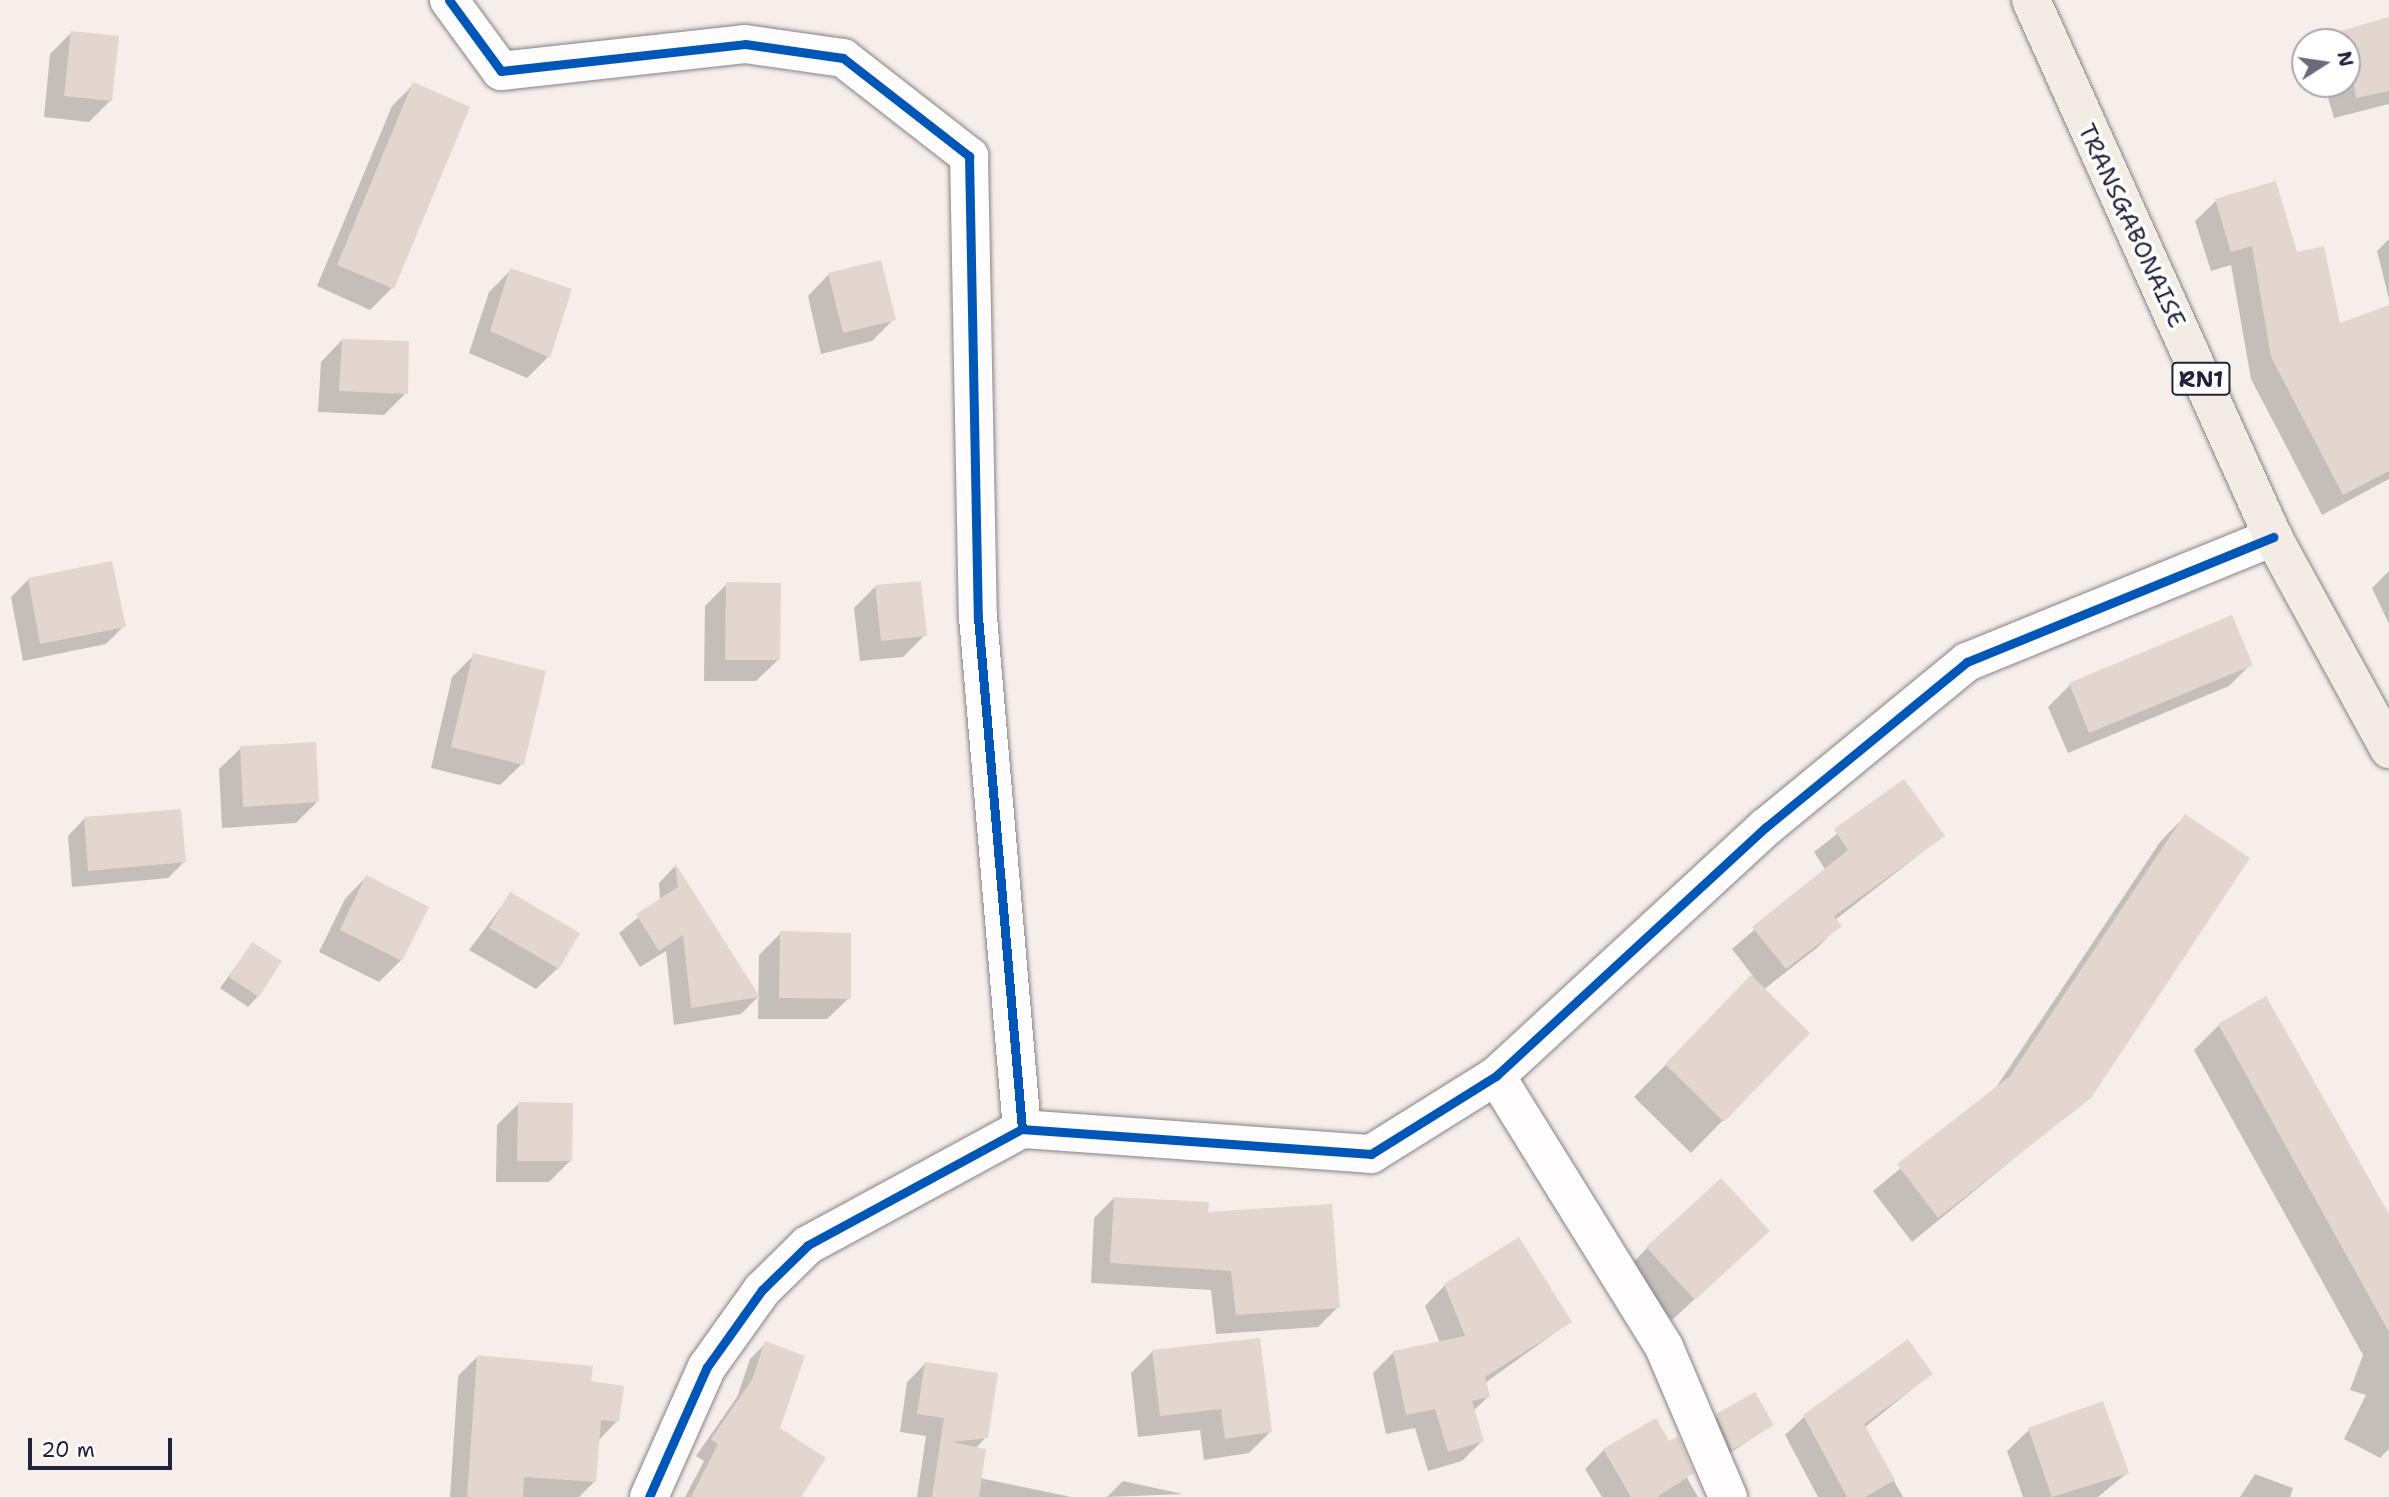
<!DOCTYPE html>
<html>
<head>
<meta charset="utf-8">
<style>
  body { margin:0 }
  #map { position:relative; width:2389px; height:1497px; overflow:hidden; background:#f6eeea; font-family:"Shantell Sans",sans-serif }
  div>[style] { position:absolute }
  .shadow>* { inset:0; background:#0003 }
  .building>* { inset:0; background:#e3d6cf }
  .roads { filter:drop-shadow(0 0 2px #868285) drop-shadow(0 0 2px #868285) }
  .minor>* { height:38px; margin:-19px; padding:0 19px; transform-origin:19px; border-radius:19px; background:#fefcfc }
  .trunk>* { height:38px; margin:-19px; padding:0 19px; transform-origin:19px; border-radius:19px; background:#f2ece4 }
  .cycleway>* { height:9px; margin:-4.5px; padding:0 4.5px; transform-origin:4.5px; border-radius:4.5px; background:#0057b8 }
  span { translate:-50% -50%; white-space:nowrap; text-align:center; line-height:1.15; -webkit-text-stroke:7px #fff; paint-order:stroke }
  .shield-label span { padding:2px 5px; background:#fff; border:2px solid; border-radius:5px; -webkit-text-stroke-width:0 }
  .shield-label { font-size:23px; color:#22223b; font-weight:700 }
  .street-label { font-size:24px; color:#22223b }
  .north { position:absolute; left:2291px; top:28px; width:70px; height:70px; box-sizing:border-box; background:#fff; border:2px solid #a7a7b1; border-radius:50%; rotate:78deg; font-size:19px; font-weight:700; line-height:28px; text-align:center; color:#22223b }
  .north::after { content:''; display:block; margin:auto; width:24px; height:32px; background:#6c6978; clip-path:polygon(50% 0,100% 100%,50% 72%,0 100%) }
  .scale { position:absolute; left:28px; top:1438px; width:144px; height:32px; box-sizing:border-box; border:4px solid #22223b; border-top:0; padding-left:9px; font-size:21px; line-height:24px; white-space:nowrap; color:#22223b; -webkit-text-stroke:5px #fff; paint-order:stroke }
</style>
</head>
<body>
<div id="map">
  <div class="shadow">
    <div style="clip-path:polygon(2389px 19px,2389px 104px,2334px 118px,2324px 84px,2347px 84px,2347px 42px,2330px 42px)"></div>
    <div style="clip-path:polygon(71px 33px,111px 100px,89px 122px,44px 117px,50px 54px)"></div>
    <div style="clip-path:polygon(414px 84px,468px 108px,392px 288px,370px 310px,317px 286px,392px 106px)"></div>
    <div style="clip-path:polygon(2216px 201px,2295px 254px,2339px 325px,2389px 307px,2389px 479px,2322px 515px,2251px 379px,2231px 265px,2211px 271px,2195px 221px)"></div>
    <div style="clip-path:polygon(2389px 239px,2389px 299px,2377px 251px)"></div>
    <div style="clip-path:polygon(511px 270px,548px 357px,527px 378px,469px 353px,489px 292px)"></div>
    <div style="clip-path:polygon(829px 274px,894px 319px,872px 341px,821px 354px,808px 296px)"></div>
    <div style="clip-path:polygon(342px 340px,406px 393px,384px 415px,318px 412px,321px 362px)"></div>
    <div style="clip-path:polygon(2389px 571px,2389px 624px,2372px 588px)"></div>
    <div style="clip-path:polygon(29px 579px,124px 626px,106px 644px,23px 661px,11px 597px)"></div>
    <div style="clip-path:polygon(727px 584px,778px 660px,756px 681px,704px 681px,705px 606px)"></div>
    <div style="clip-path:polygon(876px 586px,925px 635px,903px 657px,860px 661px,854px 608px)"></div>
    <div style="clip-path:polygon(474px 655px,522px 764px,500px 785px,431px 768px,452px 677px)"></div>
    <div style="clip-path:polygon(2251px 664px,2229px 686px,2068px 753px,2048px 707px,2070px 685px)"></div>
    <div style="clip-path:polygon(241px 748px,317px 802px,296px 823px,222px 828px,219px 769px)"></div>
    <div style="clip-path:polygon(1904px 781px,1943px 836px,1835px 920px,1839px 925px,1818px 947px,1763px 990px,1808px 1033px,1691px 1153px,1634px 1097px,1753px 976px,1732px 949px,1825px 869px,1814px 852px)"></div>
    <div style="clip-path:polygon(2185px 816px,2089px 1097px,1912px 1242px,1873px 1191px,1993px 1092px,2160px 842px)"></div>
    <div style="clip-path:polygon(84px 819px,184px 862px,168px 878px,72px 887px,68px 836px)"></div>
    <div style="clip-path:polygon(675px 866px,758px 997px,741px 1014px,674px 1025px,666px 951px,640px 967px,619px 933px,660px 900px,659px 883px)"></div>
    <div style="clip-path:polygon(366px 877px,401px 960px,379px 982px,319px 952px,345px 899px)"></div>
    <div style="clip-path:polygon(511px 894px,558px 968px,536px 989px,469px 950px)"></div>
    <div style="clip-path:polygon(781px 933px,849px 998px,827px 1019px,758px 1019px,759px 955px)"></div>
    <div style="clip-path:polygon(252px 944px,258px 996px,248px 1007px,220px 988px)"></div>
    <div style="clip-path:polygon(2219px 1025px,2389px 1233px,2389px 1449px,2380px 1458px,2344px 1439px,2366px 1395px,2350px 1390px,2363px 1355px,2194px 1050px)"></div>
    <div style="clip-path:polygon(518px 1104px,571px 1160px,549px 1182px,496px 1182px,497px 1125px)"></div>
    <div style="clip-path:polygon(1114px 1198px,1206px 1214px,1338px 1307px,1318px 1327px,1216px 1334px,1211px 1290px,1091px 1283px,1094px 1218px)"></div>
    <div style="clip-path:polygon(1647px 1248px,1746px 1252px,1672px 1320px,1626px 1270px)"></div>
    <div style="clip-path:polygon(1445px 1285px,1570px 1322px,1485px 1383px,1488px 1397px,1473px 1411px,1482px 1441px,1462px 1461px,1428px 1471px,1415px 1428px,1386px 1434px,1373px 1373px,1393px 1353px,1440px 1343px,1425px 1306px)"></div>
    <div style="clip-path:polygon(766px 1343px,777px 1429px,799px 1497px,685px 1497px,704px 1461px,696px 1456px,737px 1397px,750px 1359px)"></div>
    <div style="clip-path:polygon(1153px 1351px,1270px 1432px,1249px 1453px,1204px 1460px,1200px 1430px,1138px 1437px,1131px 1373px)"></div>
    <div style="clip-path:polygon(477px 1357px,589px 1383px,617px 1421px,598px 1441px,594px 1482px,579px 1497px,450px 1497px,458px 1376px)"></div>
    <div style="clip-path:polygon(925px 1364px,986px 1437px,975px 1449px,980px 1478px,1071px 1497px,917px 1497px,926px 1436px,900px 1432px,907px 1382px)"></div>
    <div style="clip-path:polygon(1931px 1374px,1864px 1428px,1903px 1497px,1818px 1497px,1785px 1435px,1805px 1416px)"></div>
    <div style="clip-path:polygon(1718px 1416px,1772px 1425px,1721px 1459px,1707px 1426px)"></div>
    <div style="clip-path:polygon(2029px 1430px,2127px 1473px,2098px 1497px,2023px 1497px,2007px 1451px)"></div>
    <div style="clip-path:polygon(1668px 1443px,1692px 1472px,1687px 1478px,1698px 1497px,1602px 1497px,1585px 1469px,1604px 1450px)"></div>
    <div style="clip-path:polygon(2255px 1474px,2293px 1488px,2290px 1497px,2240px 1497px)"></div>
    <div style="clip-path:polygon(1123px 1481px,1183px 1494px,1107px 1497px)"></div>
  </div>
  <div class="building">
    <div style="clip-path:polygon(2389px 17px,2389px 91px,2356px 98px,2347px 42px,2340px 42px,2337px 32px)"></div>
    <div style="clip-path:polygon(71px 31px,119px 36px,112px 101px,64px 96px)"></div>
    <div style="clip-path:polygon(413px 82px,470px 107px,394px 289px,337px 265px)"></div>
    <div style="clip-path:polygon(2276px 181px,2297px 252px,2324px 246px,2340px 323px,2389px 305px,2389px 471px,2343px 495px,2271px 357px,2252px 246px,2231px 252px,2215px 199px)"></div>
    <div style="clip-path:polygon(881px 260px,896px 320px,843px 333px,828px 273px)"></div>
    <div style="clip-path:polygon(510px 268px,572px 289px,550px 358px,490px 331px)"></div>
    <div style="clip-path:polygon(342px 339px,409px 341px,408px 394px,339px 391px)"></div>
    <div style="clip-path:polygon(112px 561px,126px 627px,40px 644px,28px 578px)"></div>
    <div style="clip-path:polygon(921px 581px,927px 636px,881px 641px,875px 585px)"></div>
    <div style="clip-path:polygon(726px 582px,781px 583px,780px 660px,725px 660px)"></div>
    <div style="clip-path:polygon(2232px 615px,2253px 665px,2089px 733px,2069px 683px)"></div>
    <div style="clip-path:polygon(473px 653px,546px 671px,524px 765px,451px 747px)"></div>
    <div style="clip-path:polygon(316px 742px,319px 802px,243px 807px,240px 746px)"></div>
    <div style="clip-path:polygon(1904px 779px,1945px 836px,1834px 916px,1842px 926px,1786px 969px,1752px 927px,1848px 850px,1834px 829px)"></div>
    <div style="clip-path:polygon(181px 809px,186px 862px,88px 871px,84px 817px)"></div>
    <div style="clip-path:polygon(2185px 814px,2250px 858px,2091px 1098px,1938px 1218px,1897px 1164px,2010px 1076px)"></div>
    <div style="clip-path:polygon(675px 863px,760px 997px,691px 1008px,683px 935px,659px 951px,636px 914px,678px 887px)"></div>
    <div style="clip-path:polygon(366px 875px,429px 907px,402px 961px,340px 930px)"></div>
    <div style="clip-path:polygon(510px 892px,580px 933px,559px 969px,489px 928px)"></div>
    <div style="clip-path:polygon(780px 931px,851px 933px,851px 999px,779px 998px)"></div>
    <div style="clip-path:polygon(252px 942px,282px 961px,259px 997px,229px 977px)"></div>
    <div style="clip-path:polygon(1751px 975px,1810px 1033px,1724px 1122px,1665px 1064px)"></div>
    <div style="clip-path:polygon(2266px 996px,2389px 1214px,2389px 1332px,2218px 1024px)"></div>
    <div style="clip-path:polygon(518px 1102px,573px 1103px,572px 1161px,517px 1161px)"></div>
    <div style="clip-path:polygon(1721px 1178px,1770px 1231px,1695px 1300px,1646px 1247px)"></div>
    <div style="clip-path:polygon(1114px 1197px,1209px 1202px,1208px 1212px,1332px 1204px,1340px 1308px,1236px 1315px,1231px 1271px,1110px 1263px)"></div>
    <div style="clip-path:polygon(1519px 1237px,1572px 1322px,1485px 1377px,1490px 1397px,1472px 1401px,1484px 1441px,1448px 1452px,1435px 1409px,1406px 1415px,1393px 1351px,1465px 1336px,1444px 1284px)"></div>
    <div style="clip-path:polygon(1260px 1338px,1272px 1432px,1225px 1439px,1221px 1409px,1160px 1416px,1152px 1350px)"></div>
    <div style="clip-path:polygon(1908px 1339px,1933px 1374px,1864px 1424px,1895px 1480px,1865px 1497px,1847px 1497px,1803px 1415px)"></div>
    <div style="clip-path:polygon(765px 1341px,805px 1356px,780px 1428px,826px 1458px,801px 1497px,691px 1497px,718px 1444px,711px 1439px,752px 1380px)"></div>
    <div style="clip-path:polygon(477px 1355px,593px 1366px,591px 1381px,624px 1386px,619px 1422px,601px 1420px,596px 1482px,524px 1477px,523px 1497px,467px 1497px)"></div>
    <div style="clip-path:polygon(925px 1362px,998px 1373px,988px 1438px,952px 1442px,986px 1449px,979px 1497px,932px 1497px,944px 1418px,917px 1414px)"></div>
    <div style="clip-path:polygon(1755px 1392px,1774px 1425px,1732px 1450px,1716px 1414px)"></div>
    <div style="clip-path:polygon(2103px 1401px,2129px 1473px,2052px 1497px,2028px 1428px)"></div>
    <div style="clip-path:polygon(1656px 1418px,1669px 1441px,1678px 1436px,1694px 1473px,1657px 1497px,1631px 1497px,1603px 1449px)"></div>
  </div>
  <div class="roads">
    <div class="minor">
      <div style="left:449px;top:0;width:88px;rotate:53.8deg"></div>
      <div style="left:501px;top:71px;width:245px;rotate:-6.3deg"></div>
      <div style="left:745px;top:44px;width:99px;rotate:8.1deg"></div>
      <div style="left:843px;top:58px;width:160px;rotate:37.9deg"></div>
      <div style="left:969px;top:156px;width:461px;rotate:88.9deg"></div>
      <div style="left:978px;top:617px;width:514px;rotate:85.09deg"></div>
      <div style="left:1022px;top:1129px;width:350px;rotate:4.1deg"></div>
      <div style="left:1371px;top:1154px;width:147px;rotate:-32deg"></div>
      <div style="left:1496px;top:1076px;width:367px;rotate:-42.7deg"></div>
      <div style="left:1766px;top:827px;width:260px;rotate:-39.4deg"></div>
      <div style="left:1967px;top:662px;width:331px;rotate:-22.2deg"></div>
      <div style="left:1496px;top:1076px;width:319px;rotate:58.2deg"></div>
      <div style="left:1664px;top:1347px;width:163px;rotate:66.9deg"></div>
      <div style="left:649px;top:1497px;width:142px;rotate:-66deg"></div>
      <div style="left:707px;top:1367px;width:95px;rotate:-54.5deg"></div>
      <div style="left:762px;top:1290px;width:64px;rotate:-44.4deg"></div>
      <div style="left:808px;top:1245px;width:243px;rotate:-28.5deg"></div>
    </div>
    <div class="trunk">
      <div style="left:2031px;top:0;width:589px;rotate:65.74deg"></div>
      <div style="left:2273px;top:537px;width:242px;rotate:61.3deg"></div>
    </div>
  </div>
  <div class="cycleway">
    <div style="left:449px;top:0;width:88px;rotate:53.8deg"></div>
    <div style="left:501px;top:71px;width:245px;rotate:-6.3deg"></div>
    <div style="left:745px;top:44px;width:99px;rotate:8.1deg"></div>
    <div style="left:843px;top:58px;width:160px;rotate:37.9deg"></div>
    <div style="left:969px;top:156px;width:461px;rotate:88.9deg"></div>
    <div style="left:978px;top:617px;width:514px;rotate:85.09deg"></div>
    <div style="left:1022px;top:1129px;width:350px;rotate:4.1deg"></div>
    <div style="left:1371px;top:1154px;width:147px;rotate:-32deg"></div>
    <div style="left:1496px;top:1076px;width:367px;rotate:-42.7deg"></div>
    <div style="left:1766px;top:827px;width:260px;rotate:-39.4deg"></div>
    <div style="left:1967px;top:662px;width:331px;rotate:-22.2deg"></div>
    <div style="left:649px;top:1497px;width:142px;rotate:-66deg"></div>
    <div style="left:707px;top:1367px;width:95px;rotate:-54.5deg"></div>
    <div style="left:762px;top:1290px;width:64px;rotate:-44.4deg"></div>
    <div style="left:808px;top:1245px;width:243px;rotate:-28.5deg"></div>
  </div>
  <div class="shield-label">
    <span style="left:2201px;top:379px">RN1</span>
  </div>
  <div class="street-label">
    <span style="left:2131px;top:226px;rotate:65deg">TRANSGABONAISE</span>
  </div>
  <div class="north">N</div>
  <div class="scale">20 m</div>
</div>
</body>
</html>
